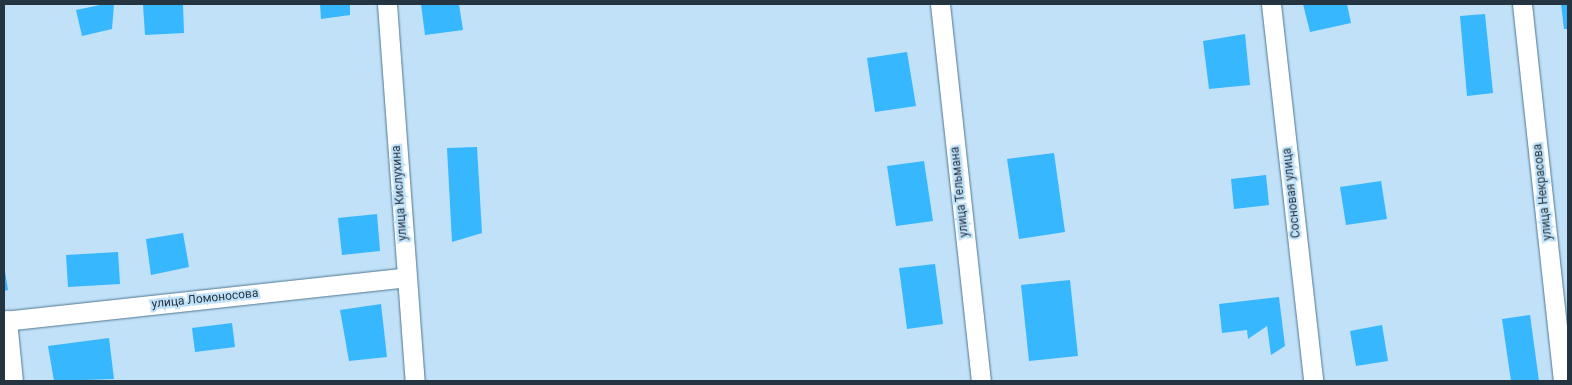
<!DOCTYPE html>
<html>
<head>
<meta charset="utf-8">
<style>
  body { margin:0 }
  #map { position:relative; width:1572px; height:385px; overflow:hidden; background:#c0e1f8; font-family:Roboto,sans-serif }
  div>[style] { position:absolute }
  .building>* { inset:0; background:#37b7fe }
  .roads { filter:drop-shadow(0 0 1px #4f768f) drop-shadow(0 0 1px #4f768f) }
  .street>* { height:19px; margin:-9.5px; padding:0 9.5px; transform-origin:9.5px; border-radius:9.5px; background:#fff }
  span { translate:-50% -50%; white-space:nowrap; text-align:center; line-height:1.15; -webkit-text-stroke:4.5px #c0e1f8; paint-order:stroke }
  .street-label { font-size:12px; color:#243440 }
  .frame { position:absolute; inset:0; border:5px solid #243440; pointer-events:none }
</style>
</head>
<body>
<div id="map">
  <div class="building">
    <div style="clip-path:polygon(105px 4px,114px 4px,112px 29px,82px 36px,76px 10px)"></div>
    <div style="clip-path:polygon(143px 4px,183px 4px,184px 33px,145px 35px)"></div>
    <div style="clip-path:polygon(320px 4px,350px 4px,350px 15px,321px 19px)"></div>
    <div style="clip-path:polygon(421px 4px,459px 4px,463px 30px,425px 35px)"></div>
    <div style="clip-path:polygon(1303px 4px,1347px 4px,1351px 23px,1310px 32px)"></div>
    <div style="clip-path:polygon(1561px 4px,1568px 4px,1568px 29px,1564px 29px)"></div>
    <div style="clip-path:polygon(1485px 14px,1493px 93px,1467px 96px,1460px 16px)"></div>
    <div style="clip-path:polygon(1245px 34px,1250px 85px,1209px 89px,1203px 41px)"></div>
    <div style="clip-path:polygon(907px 52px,916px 106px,875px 112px,867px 58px)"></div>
    <div style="clip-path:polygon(477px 147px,482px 233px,452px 242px,447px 148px)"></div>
    <div style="clip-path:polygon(1054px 153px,1065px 232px,1019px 239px,1007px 159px)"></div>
    <div style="clip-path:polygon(924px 161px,933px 221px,896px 226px,887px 166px)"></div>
    <div style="clip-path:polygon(1266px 175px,1269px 205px,1234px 209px,1231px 179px)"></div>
    <div style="clip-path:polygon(1381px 181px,1387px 219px,1346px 225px,1340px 187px)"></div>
    <div style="clip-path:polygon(377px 214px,380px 251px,342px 255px,338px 218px)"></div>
    <div style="clip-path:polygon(183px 233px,189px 267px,151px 275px,146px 239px)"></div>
    <div style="clip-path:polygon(118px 252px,120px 284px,68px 287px,66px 255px)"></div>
    <div style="clip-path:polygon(935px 264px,943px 324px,907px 329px,899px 268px)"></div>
    <div style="clip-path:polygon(4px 265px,8px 290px,4px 291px)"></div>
    <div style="clip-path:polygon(1070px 280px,1078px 356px,1029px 361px,1021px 285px)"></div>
    <div style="clip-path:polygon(1279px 297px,1285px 346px,1271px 355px,1267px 326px,1248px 339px,1247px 330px,1222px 333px,1219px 304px)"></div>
    <div style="clip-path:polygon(381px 304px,387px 357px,349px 361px,340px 310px)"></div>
    <div style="clip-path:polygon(1530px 315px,1539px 381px,1511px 381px,1502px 319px)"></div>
    <div style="clip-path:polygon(232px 323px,235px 347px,195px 352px,192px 328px)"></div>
    <div style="clip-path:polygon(1382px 325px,1388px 361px,1356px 366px,1350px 331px)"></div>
    <div style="clip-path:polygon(109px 338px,114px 379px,54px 381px,48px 346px)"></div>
  </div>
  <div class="roads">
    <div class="street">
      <div style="left:387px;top:4px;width:378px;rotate:85.8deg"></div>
      <div style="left:940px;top:4px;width:379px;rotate:83.8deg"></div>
      <div style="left:1271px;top:4px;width:379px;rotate:83.6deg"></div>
      <div style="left:1522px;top:4px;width:379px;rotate:83.8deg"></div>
      <div style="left:7px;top:320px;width:61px;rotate:84.4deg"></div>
      <div style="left:4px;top:321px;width:404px;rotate:-6.2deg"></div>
    </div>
  </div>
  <div class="street-label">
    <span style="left:960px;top:192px;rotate:-96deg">улица Тельмана</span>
    <span style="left:1543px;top:192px;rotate:-96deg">улица Некрасова</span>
    <span style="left:400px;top:193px;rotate:-94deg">улица Кислухина</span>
    <span style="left:1292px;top:193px;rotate:-96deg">Сосновая улица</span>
    <span style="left:205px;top:299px;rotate:-6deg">улица Ломоносова</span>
  </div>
  <div class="frame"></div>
</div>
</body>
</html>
